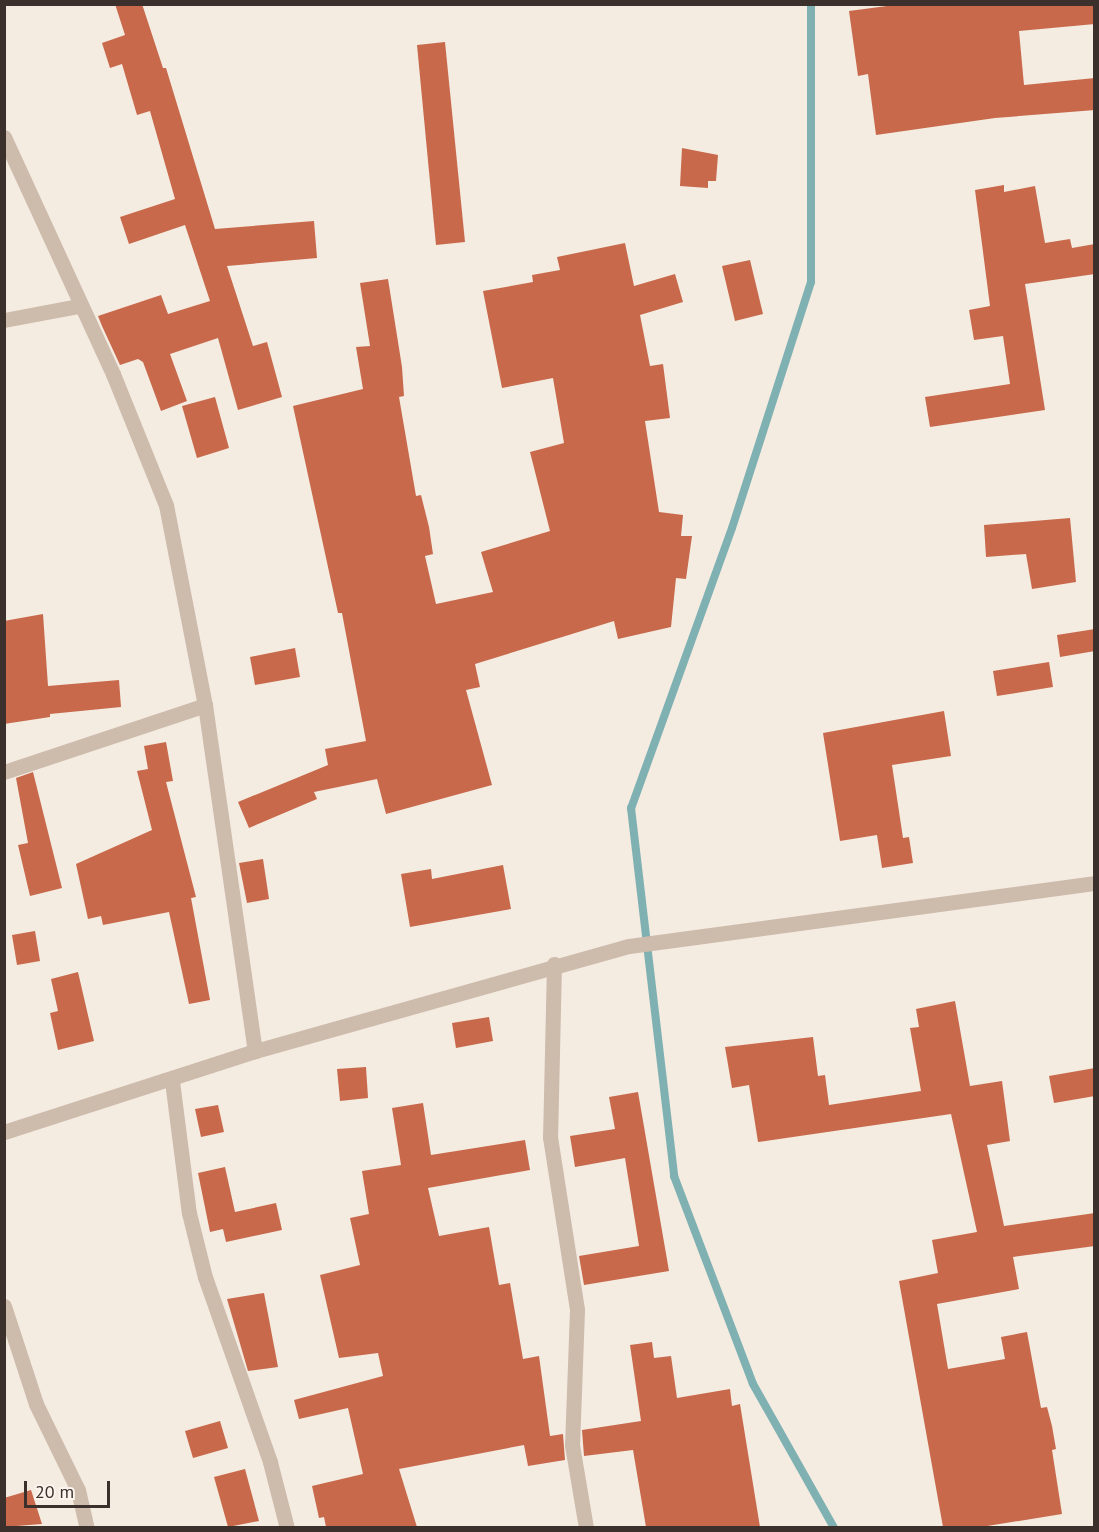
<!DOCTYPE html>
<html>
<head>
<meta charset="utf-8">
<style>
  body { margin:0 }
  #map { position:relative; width:1099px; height:1532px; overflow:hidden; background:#f4ebe1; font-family:"PT Sans",sans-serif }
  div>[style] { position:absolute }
  .stream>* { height:8px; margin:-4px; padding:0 4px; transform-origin:4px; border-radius:4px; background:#7fb0b2 }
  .building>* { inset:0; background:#c8694b }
  .street>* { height:15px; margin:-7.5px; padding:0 7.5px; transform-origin:7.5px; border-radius:7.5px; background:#cdbbac }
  span { translate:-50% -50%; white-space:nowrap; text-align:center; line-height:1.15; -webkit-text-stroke:4.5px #fbf5ee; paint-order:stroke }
  .frame { position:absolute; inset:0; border:6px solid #3b302b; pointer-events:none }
  .scale { position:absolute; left:24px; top:1481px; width:86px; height:27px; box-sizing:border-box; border:3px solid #3b302b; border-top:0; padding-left:8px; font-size:18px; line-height:21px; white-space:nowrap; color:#3b302b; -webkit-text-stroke:4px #fbf5ee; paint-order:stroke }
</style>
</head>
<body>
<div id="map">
  <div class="stream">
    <div style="left:811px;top:4px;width:278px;rotate:90deg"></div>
    <div style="left:811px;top:282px;width:258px;rotate:107.8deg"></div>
    <div style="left:732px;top:528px;width:298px;rotate:109.8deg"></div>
    <div style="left:631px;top:808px;width:371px;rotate:83.3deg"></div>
    <div style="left:674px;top:1176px;width:222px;rotate:69.2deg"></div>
    <div style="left:753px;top:1384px;width:165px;rotate:60.6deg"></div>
  </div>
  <div class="building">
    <div style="clip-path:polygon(115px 4px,142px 4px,163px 68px,166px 68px,215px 229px,314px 221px,317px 258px,227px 266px,253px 346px,267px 342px,282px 397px,238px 410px,218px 338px,170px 354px,187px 401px,161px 411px,143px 362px,138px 359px,120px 365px,102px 326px,98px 316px,161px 295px,168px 314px,210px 301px,185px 225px,129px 244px,120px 217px,175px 199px,150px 111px,137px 115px,122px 64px,110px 68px,102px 43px,125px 35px)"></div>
    <div style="clip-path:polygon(902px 4px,1095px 4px,1095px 24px,1019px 31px,1024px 85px,1095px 78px,1095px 110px,995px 118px,876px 135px,868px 74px,858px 76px,849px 11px)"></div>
    <div style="clip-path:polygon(445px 42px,465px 242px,436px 245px,417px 45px)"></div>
    <div style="clip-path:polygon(682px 148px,718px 155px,716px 181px,708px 181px,708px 188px,680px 186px)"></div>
    <div style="clip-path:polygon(1004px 185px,1004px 192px,1035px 186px,1045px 243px,1070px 239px,1072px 248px,1095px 244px,1095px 274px,1025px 284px,1045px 410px,930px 427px,925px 397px,1010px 384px,1003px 336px,974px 340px,969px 310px,990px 306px,975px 190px)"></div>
    <div style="clip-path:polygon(625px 243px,634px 286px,675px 274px,683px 302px,640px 315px,650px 366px,663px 364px,670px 418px,645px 421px,659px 512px,683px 515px,681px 536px,692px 536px,686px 579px,676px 578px,671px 627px,618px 639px,614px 621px,475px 664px,480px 687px,466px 690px,492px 785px,386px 814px,377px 779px,314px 792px,317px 799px,249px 828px,238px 802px,328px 765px,325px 749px,366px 741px,342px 613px,338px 613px,293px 406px,363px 389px,356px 347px,370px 346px,360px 283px,388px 279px,402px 367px,404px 396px,399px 397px,416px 496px,421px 495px,429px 527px,433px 554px,425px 556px,436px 604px,493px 592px,481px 552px,550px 531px,530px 452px,564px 443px,553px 378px,502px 388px,483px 291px,533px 282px,532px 275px,560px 270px,557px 257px)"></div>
    <div style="clip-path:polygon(750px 260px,763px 314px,735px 321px,722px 266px)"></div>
    <div style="clip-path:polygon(215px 397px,229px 448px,197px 458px,182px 406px)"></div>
    <div style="clip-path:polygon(1070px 518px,1076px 582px,1032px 589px,1026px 554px,986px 557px,984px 525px)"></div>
    <div style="clip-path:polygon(43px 614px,48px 686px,119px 680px,121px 707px,50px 714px,50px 717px,4px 724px,4px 621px)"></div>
    <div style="clip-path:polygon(1095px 629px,1095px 651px,1060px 657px,1057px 635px)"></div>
    <div style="clip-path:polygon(295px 648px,300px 677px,255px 685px,250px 657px)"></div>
    <div style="clip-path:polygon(1049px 662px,1053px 687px,997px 696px,993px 671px)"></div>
    <div style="clip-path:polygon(944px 711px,951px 756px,892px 765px,903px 838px,909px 837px,913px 863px,882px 868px,877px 835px,840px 841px,823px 733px)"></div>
    <div style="clip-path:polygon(166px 742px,173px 781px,166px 782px,196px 897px,191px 898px,210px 1000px,189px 1004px,169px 912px,103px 925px,101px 916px,88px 919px,76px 864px,152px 830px,137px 771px,148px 769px,144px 746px)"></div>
    <div style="clip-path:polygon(33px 772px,62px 888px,30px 896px,18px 845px,28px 843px,16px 778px)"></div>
    <div style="clip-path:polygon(263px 859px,269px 899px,247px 903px,239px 863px)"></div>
    <div style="clip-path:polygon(503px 865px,511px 909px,410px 927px,401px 874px,431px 869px,432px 879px)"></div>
    <div style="clip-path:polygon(35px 931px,40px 961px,17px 965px,12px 935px)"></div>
    <div style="clip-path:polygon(78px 972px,94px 1041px,58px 1050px,50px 1013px,58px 1011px,51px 979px)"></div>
    <div style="clip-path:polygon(955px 1001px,970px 1086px,1002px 1081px,1010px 1141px,987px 1145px,1004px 1226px,1095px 1213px,1095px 1246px,1013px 1257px,1019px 1289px,937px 1304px,948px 1369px,1005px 1359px,1001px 1337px,1027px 1332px,1041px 1408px,1047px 1407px,1052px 1426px,1056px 1449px,1052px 1450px,1062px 1514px,981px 1527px,943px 1527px,899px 1281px,938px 1273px,932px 1240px,977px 1232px,951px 1114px,758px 1142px,749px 1085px,732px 1088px,725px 1047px,813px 1037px,818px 1076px,825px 1075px,829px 1105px,921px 1091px,910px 1028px,919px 1027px,916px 1009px)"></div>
    <div style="clip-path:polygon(489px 1017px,493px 1041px,456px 1048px,452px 1023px)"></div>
    <div style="clip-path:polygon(366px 1067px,368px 1098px,340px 1101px,337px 1069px)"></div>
    <div style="clip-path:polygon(1095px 1068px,1095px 1096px,1054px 1103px,1049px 1076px)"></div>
    <div style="clip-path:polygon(638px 1092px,669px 1271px,584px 1285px,579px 1256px,639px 1246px,625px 1158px,575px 1167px,570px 1136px,615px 1129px,609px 1097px)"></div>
    <div style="clip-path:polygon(423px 1103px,431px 1155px,525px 1140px,530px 1170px,428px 1188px,439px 1236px,489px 1227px,499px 1285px,510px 1283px,523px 1359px,539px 1356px,550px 1436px,563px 1434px,565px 1460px,528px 1466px,524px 1445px,399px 1469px,417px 1527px,326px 1527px,324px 1517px,319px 1518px,312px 1486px,363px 1474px,348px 1408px,299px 1419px,294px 1400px,383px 1376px,378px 1353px,339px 1358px,320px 1275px,360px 1265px,350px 1218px,369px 1214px,362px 1171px,401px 1165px,392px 1108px)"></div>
    <div style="clip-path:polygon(218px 1105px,224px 1132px,201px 1137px,195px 1109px)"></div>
    <div style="clip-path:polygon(225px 1167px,235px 1212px,276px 1203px,282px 1230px,226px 1242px,223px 1229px,210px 1232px,198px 1173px)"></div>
    <div style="clip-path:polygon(264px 1293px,278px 1367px,248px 1371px,227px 1299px)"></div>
    <div style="clip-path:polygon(652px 1342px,654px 1358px,671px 1356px,677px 1398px,730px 1389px,732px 1406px,740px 1404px,760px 1527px,646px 1527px,633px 1450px,584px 1456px,582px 1430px,641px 1421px,630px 1345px)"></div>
    <div style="clip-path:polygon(220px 1421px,228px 1448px,193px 1458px,185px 1431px)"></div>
    <div style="clip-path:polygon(245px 1469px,259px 1521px,228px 1527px,214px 1477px)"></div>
    <div style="clip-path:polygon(31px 1490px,42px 1524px,4px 1527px,4px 1498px)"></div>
  </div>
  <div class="street">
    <div style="left:4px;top:137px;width:261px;rotate:65.3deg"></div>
    <div style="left:113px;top:374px;width:141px;rotate:68deg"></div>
    <div style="left:166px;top:505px;width:204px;rotate:79deg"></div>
    <div style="left:205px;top:705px;width:350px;rotate:81.8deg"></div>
    <div style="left:4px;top:320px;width:75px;rotate:-10.7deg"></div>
    <div style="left:4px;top:772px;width:212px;rotate:-18.4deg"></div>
    <div style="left:554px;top:964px;width:173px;rotate:91.3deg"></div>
    <div style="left:550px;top:1137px;width:175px;rotate:81.1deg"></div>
    <div style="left:577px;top:1310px;width:135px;rotate:92.1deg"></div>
    <div style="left:572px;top:1445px;width:84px;rotate:80.4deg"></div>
    <div style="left:172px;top:1081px;width:133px;rotate:82.7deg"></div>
    <div style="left:189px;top:1213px;width:66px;rotate:76deg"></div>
    <div style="left:205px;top:1277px;width:196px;rotate:70.6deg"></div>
    <div style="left:270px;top:1462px;width:68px;rotate:75.6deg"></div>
    <div style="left:4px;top:1132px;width:264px;rotate:-17.9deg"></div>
    <div style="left:255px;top:1051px;width:388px;rotate:-15.7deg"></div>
    <div style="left:629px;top:946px;width:469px;rotate:-7.7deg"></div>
    <div style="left:4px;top:1306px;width:103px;rotate:71.9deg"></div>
    <div style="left:36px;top:1404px;width:96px;rotate:64deg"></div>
    <div style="left:78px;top:1490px;width:39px;rotate:77deg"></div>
  </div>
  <div class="frame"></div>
  <div class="scale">20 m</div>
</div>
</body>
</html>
